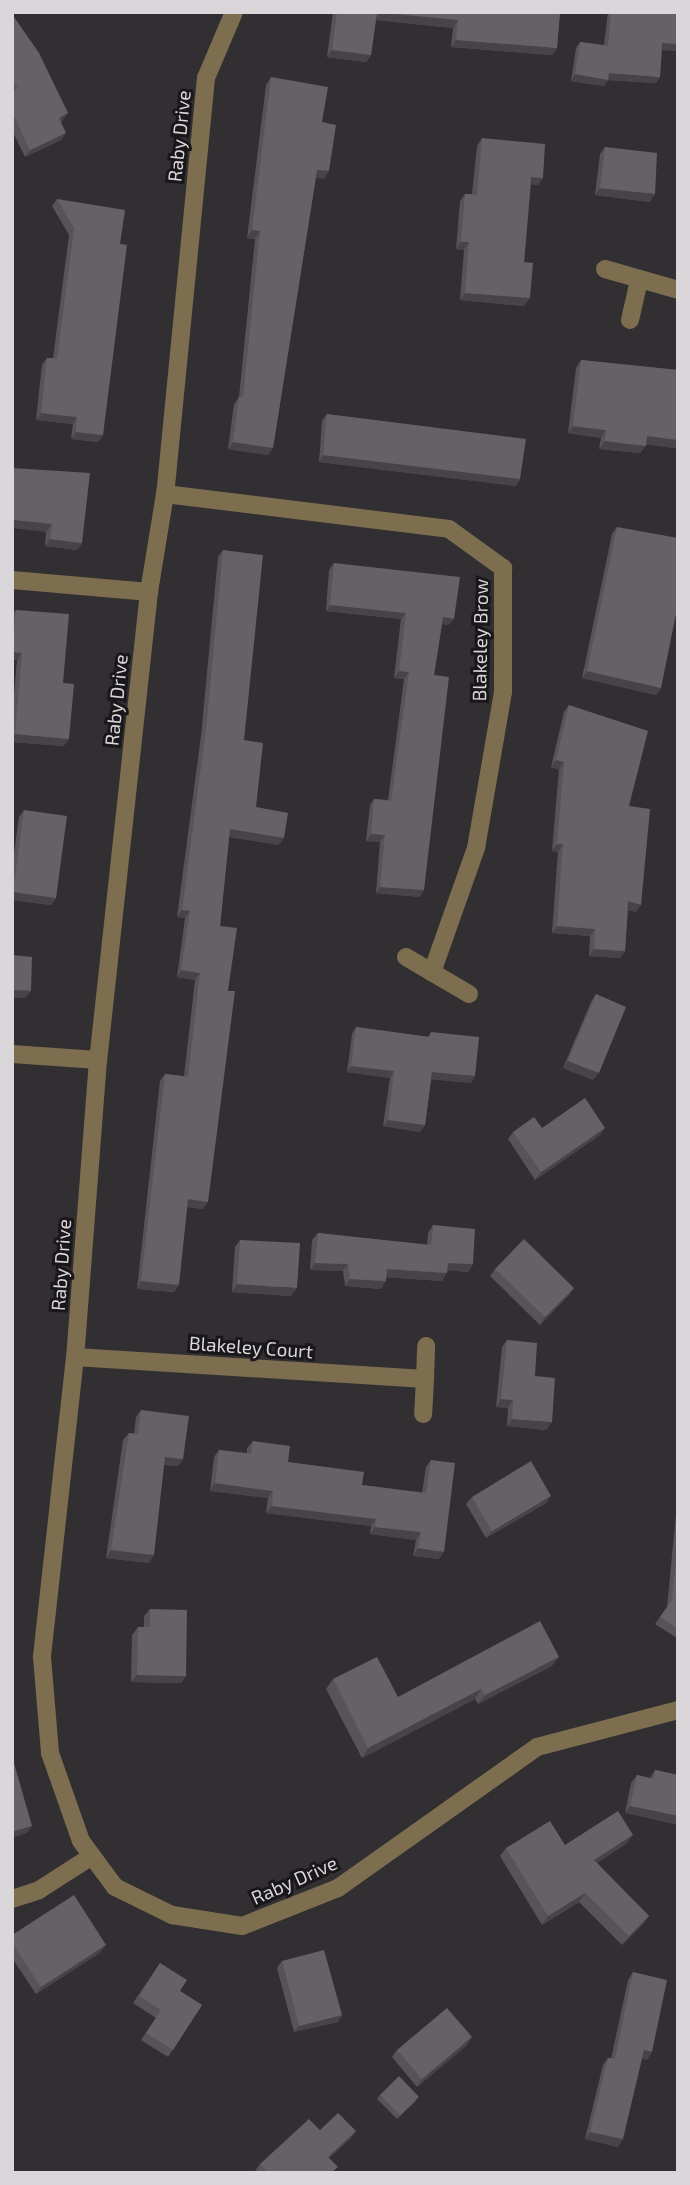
<!DOCTYPE html>
<html>
<head>
<meta charset="utf-8">
<style>
  body { margin:0 }
  #map { position:relative; width:690px; height:2185px; overflow:hidden; background:#322f32; font-family:"Exo 2",sans-serif }
  div>[style] { position:absolute }
  .minor>* { height:18px; margin:-9px; padding:0 9px; transform-origin:9px; border-radius:9px; background:#7d6e50 }
  .wall>* { inset:0; background:#575357 }
  .shaded-wall>* { inset:0; background:#474447 }
  .building>* { inset:0; background:#656165 }
  span { translate:-50% -50%; white-space:nowrap; text-align:center; line-height:1.15; -webkit-text-stroke:6px #191719; paint-order:stroke }
  .street-label { font-size:19px; color:#d9d7da }
  .frame { position:absolute; inset:0; border:14px solid #d9d7da; pointer-events:none }
</style>
</head>
<body>
<div id="map">
  <div class="minor">
    <div style="left:234px;top:12px;width:72px;rotate:113deg"></div>
    <div style="left:206px;top:78px;width:418px;rotate:95.6deg"></div>
    <div style="left:165px;top:494px;width:99px;rotate:99.3deg"></div>
    <div style="left:149px;top:592px;width:471px;rotate:96.2deg"></div>
    <div style="left:98px;top:1060px;width:298px;rotate:94.4deg"></div>
    <div style="left:75px;top:1357px;width:302px;rotate:96.3deg"></div>
    <div style="left:42px;top:1657px;width:96px;rotate:85.2deg"></div>
    <div style="left:50px;top:1753px;width:93px;rotate:70.6deg"></div>
    <div style="left:81px;top:1841px;width:57px;rotate:53.5deg"></div>
    <div style="left:115px;top:1887px;width:64px;rotate:26.2deg"></div>
    <div style="left:172px;top:1915px;width:71px;rotate:8.9deg"></div>
    <div style="left:242px;top:1926px;width:103px;rotate:-21.6deg"></div>
    <div style="left:338px;top:1888px;width:244px;rotate:-35.3deg"></div>
    <div style="left:537px;top:1747px;width:146px;rotate:-14.7deg"></div>
    <div style="left:605px;top:269px;width:76px;rotate:16deg"></div>
    <div style="left:630px;top:320px;width:41px;rotate:-77.3deg"></div>
    <div style="left:165px;top:494px;width:286px;rotate:7deg"></div>
    <div style="left:449px;top:529px;width:67px;rotate:35.8deg"></div>
    <div style="left:503px;top:568px;width:124px;rotate:90deg"></div>
    <div style="left:503px;top:692px;width:158px;rotate:99.8deg"></div>
    <div style="left:476px;top:848px;width:132px;rotate:109.5deg"></div>
    <div style="left:12px;top:580px;width:138px;rotate:5deg"></div>
    <div style="left:406px;top:957px;width:73px;rotate:30.4deg"></div>
    <div style="left:12px;top:1054px;width:86px;rotate:4deg"></div>
    <div style="left:75px;top:1357px;width:351px;rotate:3.6deg"></div>
    <div style="left:425px;top:1379px;width:35px;rotate:93deg"></div>
    <div style="left:425px;top:1379px;width:33px;rotate:-88deg"></div>
    <div style="left:12px;top:1899px;width:28px;rotate:-18deg"></div>
    <div style="left:39px;top:1890px;width:63px;rotate:-32.7deg"></div>
  </div>
  <div class="wall">
    <div style="clip-path:polygon(333px 12px,560px 12px,557px 48px,552px 55px,451px 47px,453px 28px,376px 20px,371px 55px,366px 62px,327px 57px)"></div>
    <div style="clip-path:polygon(608px 12px,678px 12px,678px 51px,662px 50px,660px 77px,656px 83px,608px 80px,604px 86px,571px 81px,576px 48px,580px 42px,604px 45px)"></div>
    <div style="clip-path:polygon(12px 14px,63px 120px,61px 122px,61px 140px,25px 157px,12px 130px)"></div>
    <div style="clip-path:polygon(271px 77px,322px 122px,324px 179px,316px 177px,273px 448px,268px 455px,228px 449px,234px 404px,239px 397px,255px 239px,247px 238px,266px 85px)"></div>
    <div style="clip-path:polygon(482px 138px,543px 178px,538px 185px,531px 184px,524px 262px,524px 306px,460px 300px,464px 250px,456px 249px,460px 201px,465px 194px,472px 194px,477px 146px)"></div>
    <div style="clip-path:polygon(605px 147px,650px 202px,595px 195px,600px 154px)"></div>
    <div style="clip-path:polygon(57px 199px,120px 244px,103px 435px,98px 442px,71px 439px,73px 424px,36px 420px,42px 365px,47px 358px,53px 358px,69px 235px,52px 206px)"></div>
    <div style="clip-path:polygon(581px 360px,678px 370px,678px 443px,675px 448px,646px 444px,640px 453px,599px 449px,601px 438px,568px 433px,576px 368px)"></div>
    <div style="clip-path:polygon(327px 414px,520px 479px,516px 486px,319px 462px,322px 421px)"></div>
    <div style="clip-path:polygon(12px 468px,82px 543px,77px 550px,45px 546px,46px 532px)"></div>
    <div style="clip-path:polygon(617px 527px,661px 688px,656px 695px,582px 678px,612px 534px)"></div>
    <div style="clip-path:polygon(223px 550px,244px 740px,256px 807px,279px 845px,229px 837px,220px 926px,228px 991px,203px 1209px,187px 1207px,174px 1292px,137px 1289px,160px 1081px,165px 1074px,184px 1076px,195px 980px,177px 977px,185px 918px,177px 917px,201px 736px,218px 557px)"></div>
    <div style="clip-path:polygon(334px 563px,449px 625px,442px 624px,434px 675px,420px 897px,376px 893px,380px 842px,366px 841px,370px 805px,374px 799px,388px 800px,404px 679px,394px 678px,401px 619px,326px 611px,329px 570px)"></div>
    <div style="clip-path:polygon(16px 610px,63px 683px,64px 746px,12px 742px,12px 718px,17px 660px,12px 660px,12px 615px)"></div>
    <div style="clip-path:polygon(569px 705px,629px 806px,636px 912px,628px 910px,625px 951px,620px 958px,589px 956px,590px 936px,552px 933px,558px 852px,552px 851px,559px 770px,551px 767px,564px 712px)"></div>
    <div style="clip-path:polygon(24px 810px,56px 898px,51px 905px,12px 900px,12px 868px,19px 817px)"></div>
    <div style="clip-path:polygon(596px 994px,593px 1080px,563px 1068px,591px 1002px)"></div>
    <div style="clip-path:polygon(356px 1027px,428px 1037px,431px 1032px,471px 1083px,431px 1079px,425px 1125px,420px 1132px,383px 1126px,390px 1078px,347px 1072px,352px 1034px)"></div>
    <div style="clip-path:polygon(542px 1128px,600px 1135px,535px 1180px,508px 1139px,513px 1132px)"></div>
    <div style="clip-path:polygon(433px 1225px,473px 1264px,468px 1272px,448px 1270px,442px 1281px,386px 1277px,381px 1289px,345px 1286px,343px 1271px,310px 1270px,312px 1240px,318px 1233px,427px 1245px,428px 1233px)"></div>
    <div style="clip-path:polygon(240px 1240px,291px 1296px,232px 1292px,235px 1247px)"></div>
    <div style="clip-path:polygon(495px 1269px,574px 1288px,569px 1295px,540px 1325px,490px 1276px)"></div>
    <div style="clip-path:polygon(507px 1340px,535px 1376px,552px 1422px,546px 1430px,507px 1426px,508px 1408px,496px 1407px,502px 1347px)"></div>
    <div style="clip-path:polygon(141px 1410px,183px 1459px,178px 1466px,164px 1465px,149px 1563px,106px 1558px,123px 1440px,129px 1433px,134px 1434px,136px 1417px)"></div>
    <div style="clip-path:polygon(253px 1441px,288px 1462px,362px 1485px,422px 1493px,426px 1467px,431px 1460px,439px 1559px,413px 1556px,416px 1540px,370px 1534px,371px 1526px,266px 1513px,268px 1498px,210px 1491px,214px 1457px,219px 1450px,247px 1453px,247px 1448px)"></div>
    <div style="clip-path:polygon(678px 1494px,678px 1637px,677px 1638px,655px 1624px,667px 1607px)"></div>
    <div style="clip-path:polygon(472px 1497px,546px 1503px,486px 1538px,466px 1504px)"></div>
    <div style="clip-path:polygon(150px 1609px,186px 1676px,181px 1683px,131px 1682px,132px 1635px,138px 1627px,144px 1627px,144px 1616px)"></div>
    <div style="clip-path:polygon(552px 1666px,478px 1704px,475px 1699px,362px 1758px,326px 1689px,333px 1679px,398px 1697px)"></div>
    <div style="clip-path:polygon(655px 1770px,678px 1775px,625px 1813px,631px 1783px,637px 1775px,650px 1778px)"></div>
    <div style="clip-path:polygon(627px 1843px,597px 1863px,649px 1916px,643px 1924px,622px 1945px,579px 1902px,542px 1925px,500px 1856px,506px 1848px)"></div>
    <div style="clip-path:polygon(12px 1935px,101px 1952px,36px 1994px,12px 1958px)"></div>
    <div style="clip-path:polygon(282px 1961px,342px 2015px,338px 2022px,294px 2032px,277px 1968px)"></div>
    <div style="clip-path:polygon(160px 1963px,180px 1991px,202px 2005px,168px 2057px,141px 2040px,156px 2018px,133px 2003px)"></div>
    <div style="clip-path:polygon(633px 1972px,647px 2060px,642px 2058px,618px 2147px,585px 2139px,603px 2065px,608px 2058px,611px 2059px,628px 1980px)"></div>
    <div style="clip-path:polygon(467px 2045px,417px 2087px,392px 2057px,397px 2050px)"></div>
    <div style="clip-path:polygon(380px 2095px,416px 2101px,397px 2119px,377px 2099px)"></div>
    <div style="clip-path:polygon(320px 2130px,356px 2131px,351px 2138px,329px 2158px,334px 2173px,257px 2173px,255px 2171px,260px 2164px)"></div>
  </div>
  <div class="shaded-wall">
    <div style="clip-path:polygon(379px 13px,458px 20px,453px 28px,374px 20px)"></div>
    <div style="clip-path:polygon(456px 40px,557px 48px,552px 55px,451px 47px)"></div>
    <div style="clip-path:polygon(662px 43px,678px 44px,678px 51px,658px 49px)"></div>
    <div style="clip-path:polygon(332px 50px,371px 55px,366px 62px,327px 57px)"></div>
    <div style="clip-path:polygon(609px 73px,660px 77px,656px 83px,606px 80px,608px 80px,604px 86px,571px 81px,575px 74px)"></div>
    <div style="clip-path:polygon(68px 113px,63px 120px,54px 125px,59px 118px)"></div>
    <div style="clip-path:polygon(66px 133px,61px 140px,25px 157px,30px 150px)"></div>
    <div style="clip-path:polygon(317px 170px,329px 171px,324px 179px,312px 177px)"></div>
    <div style="clip-path:polygon(531px 177px,543px 178px,538px 185px,526px 184px)"></div>
    <div style="clip-path:polygon(600px 188px,655px 194px,650px 202px,595px 195px)"></div>
    <div style="clip-path:polygon(252px 230px,260px 231px,255px 239px,247px 238px)"></div>
    <div style="clip-path:polygon(461px 242px,469px 242px,464px 250px,456px 249px)"></div>
    <div style="clip-path:polygon(465px 293px,530px 298px,524px 306px,460px 300px)"></div>
    <div style="clip-path:polygon(41px 413px,77px 417px,73px 424px,36px 420px)"></div>
    <div style="clip-path:polygon(573px 426px,606px 430px,601px 438px,568px 433px)"></div>
    <div style="clip-path:polygon(76px 432px,103px 435px,98px 442px,71px 439px)"></div>
    <div style="clip-path:polygon(647px 436px,678px 440px,678px 443px,675px 448px,642px 444px)"></div>
    <div style="clip-path:polygon(605px 441px,646px 446px,640px 453px,599px 449px)"></div>
    <div style="clip-path:polygon(233px 442px,273px 448px,268px 455px,228px 449px)"></div>
    <div style="clip-path:polygon(323px 455px,520px 479px,516px 486px,319px 462px)"></div>
    <div style="clip-path:polygon(12px 520px,52px 524px,46px 532px,12px 528px)"></div>
    <div style="clip-path:polygon(50px 539px,82px 543px,77px 550px,45px 546px)"></div>
    <div style="clip-path:polygon(330px 605px,406px 613px,401px 619px,326px 611px)"></div>
    <div style="clip-path:polygon(443px 617px,454px 619px,449px 625px,439px 624px)"></div>
    <div style="clip-path:polygon(12px 652px,22px 653px,17px 660px,12px 660px)"></div>
    <div style="clip-path:polygon(399px 671px,409px 672px,404px 679px,394px 678px)"></div>
    <div style="clip-path:polygon(587px 671px,661px 688px,656px 695px,582px 678px)"></div>
    <div style="clip-path:polygon(15px 734px,69px 739px,64px 746px,12px 742px,12px 739px)"></div>
    <div style="clip-path:polygon(556px 760px,564px 762px,559px 770px,551px 767px)"></div>
    <div style="clip-path:polygon(230px 829px,284px 838px,279px 845px,225px 836px)"></div>
    <div style="clip-path:polygon(371px 834px,385px 835px,380px 842px,366px 841px)"></div>
    <div style="clip-path:polygon(557px 844px,563px 844px,558px 852px,552px 851px)"></div>
    <div style="clip-path:polygon(380px 887px,424px 890px,420px 897px,376px 893px)"></div>
    <div style="clip-path:polygon(13px 892px,56px 898px,51px 905px,12px 900px)"></div>
    <div style="clip-path:polygon(628px 901px,641px 905px,636px 912px,623px 908px)"></div>
    <div style="clip-path:polygon(182px 910px,190px 911px,185px 918px,177px 917px)"></div>
    <div style="clip-path:polygon(557px 926px,595px 929px,590px 936px,552px 933px)"></div>
    <div style="clip-path:polygon(594px 949px,625px 951px,620px 958px,589px 956px)"></div>
    <div style="clip-path:polygon(181px 970px,200px 973px,195px 980px,177px 977px)"></div>
    <div style="clip-path:polygon(12px 990px,31px 991px,25px 998px,12px 998px)"></div>
    <div style="clip-path:polygon(568px 1061px,599px 1073px,593px 1080px,563px 1068px)"></div>
    <div style="clip-path:polygon(351px 1066px,394px 1071px,390px 1078px,347px 1072px)"></div>
    <div style="clip-path:polygon(432px 1072px,475px 1076px,471px 1083px,427px 1079px)"></div>
    <div style="clip-path:polygon(388px 1120px,425px 1125px,420px 1132px,383px 1126px)"></div>
    <div style="clip-path:polygon(605px 1128px,600px 1135px,535px 1180px,541px 1172px)"></div>
    <div style="clip-path:polygon(188px 1199px,208px 1202px,203px 1209px,183px 1206px)"></div>
    <div style="clip-path:polygon(315px 1263px,348px 1264px,343px 1271px,310px 1270px)"></div>
    <div style="clip-path:polygon(448px 1263px,473px 1264px,468px 1272px,443px 1270px)"></div>
    <div style="clip-path:polygon(387px 1269px,447px 1273px,442px 1281px,382px 1277px)"></div>
    <div style="clip-path:polygon(350px 1279px,386px 1281px,381px 1289px,345px 1286px)"></div>
    <div style="clip-path:polygon(141px 1281px,179px 1285px,174px 1292px,137px 1289px)"></div>
    <div style="clip-path:polygon(237px 1284px,297px 1288px,291px 1296px,232px 1292px)"></div>
    <div style="clip-path:polygon(574px 1288px,569px 1295px,540px 1325px,545px 1317px)"></div>
    <div style="clip-path:polygon(501px 1399px,513px 1400px,508px 1408px,496px 1407px)"></div>
    <div style="clip-path:polygon(512px 1419px,552px 1422px,546px 1430px,507px 1426px)"></div>
    <div style="clip-path:polygon(165px 1457px,183px 1459px,178px 1466px,160px 1464px)"></div>
    <div style="clip-path:polygon(215px 1483px,273px 1491px,268px 1498px,210px 1491px)"></div>
    <div style="clip-path:polygon(551px 1496px,546px 1503px,486px 1538px,492px 1531px)"></div>
    <div style="clip-path:polygon(272px 1506px,376px 1519px,371px 1526px,266px 1513px)"></div>
    <div style="clip-path:polygon(375px 1527px,421px 1532px,416px 1540px,370px 1534px)"></div>
    <div style="clip-path:polygon(418px 1548px,444px 1552px,439px 1559px,413px 1556px)"></div>
    <div style="clip-path:polygon(111px 1550px,154px 1555px,149px 1563px,106px 1558px)"></div>
    <div style="clip-path:polygon(559px 1657px,552px 1666px,478px 1704px,485px 1695px)"></div>
    <div style="clip-path:polygon(137px 1675px,186px 1676px,181px 1683px,131px 1682px)"></div>
    <div style="clip-path:polygon(481px 1689px,475px 1699px,362px 1758px,368px 1748px)"></div>
    <div style="clip-path:polygon(630px 1806px,678px 1816px,678px 1825px,625px 1813px)"></div>
    <div style="clip-path:polygon(32px 1826px,27px 1833px,12px 1838px,12px 1832px)"></div>
    <div style="clip-path:polygon(633px 1835px,627px 1843px,588px 1869px,594px 1860px)"></div>
    <div style="clip-path:polygon(585px 1893px,579px 1902px,542px 1925px,548px 1916px)"></div>
    <div style="clip-path:polygon(649px 1916px,643px 1924px,622px 1945px,629px 1936px)"></div>
    <div style="clip-path:polygon(106px 1945px,101px 1952px,36px 1994px,41px 1987px)"></div>
    <div style="clip-path:polygon(342px 2015px,338px 2022px,294px 2032px,299px 2026px)"></div>
    <div style="clip-path:polygon(472px 2037px,467px 2045px,417px 2087px,422px 2079px)"></div>
    <div style="clip-path:polygon(644px 2050px,652px 2052px,647px 2060px,639px 2058px)"></div>
    <div style="clip-path:polygon(356px 2131px,351px 2138px,323px 2164px,328px 2157px)"></div>
    <div style="clip-path:polygon(590px 2132px,623px 2139px,618px 2147px,585px 2139px)"></div>
  </div>
  <div class="building">
    <div style="clip-path:polygon(337px 12px,377px 12px,371px 55px,332px 50px)"></div>
    <div style="clip-path:polygon(379px 12px,560px 12px,557px 48px,456px 40px,458px 20px)"></div>
    <div style="clip-path:polygon(611px 12px,678px 12px,678px 44px,662px 43px,660px 77px,609px 73px,608px 80px,575px 74px,580px 42px,608px 46px)"></div>
    <div style="clip-path:polygon(12px 14px,39px 53px,68px 113px,59px 118px,66px 133px,30px 150px,15px 118px,12px 119px,12px 91px,18px 88px,12px 81px)"></div>
    <div style="clip-path:polygon(271px 77px,328px 87px,322px 122px,336px 125px,329px 171px,317px 170px,273px 448px,233px 442px,239px 397px,243px 397px,260px 231px,252px 230px)"></div>
    <div style="clip-path:polygon(482px 138px,545px 144px,543px 178px,531px 177px,524px 262px,533px 263px,530px 298px,465px 293px,469px 242px,461px 242px,465px 194px,477px 195px)"></div>
    <div style="clip-path:polygon(605px 147px,657px 153px,655px 194px,600px 188px)"></div>
    <div style="clip-path:polygon(57px 199px,125px 210px,120px 244px,127px 245px,103px 435px,76px 432px,77px 417px,41px 413px,47px 358px,57px 359px,74px 228px)"></div>
    <div style="clip-path:polygon(581px 360px,678px 370px,678px 440px,647px 436px,646px 446px,605px 441px,606px 430px,573px 426px)"></div>
    <div style="clip-path:polygon(327px 414px,526px 439px,520px 479px,323px 455px)"></div>
    <div style="clip-path:polygon(12px 468px,90px 473px,82px 543px,50px 539px,52px 524px,12px 520px)"></div>
    <div style="clip-path:polygon(617px 527px,678px 538px,678px 604px,661px 688px,587px 671px)"></div>
    <div style="clip-path:polygon(223px 550px,263px 555px,244px 740px,263px 743px,256px 807px,288px 813px,284px 838px,230px 829px,220px 926px,237px 928px,228px 991px,235px 991px,208px 1202px,188px 1199px,179px 1285px,141px 1281px,165px 1074px,188px 1077px,200px 973px,181px 970px,190px 911px,182px 910px,206px 729px)"></div>
    <div style="clip-path:polygon(334px 563px,460px 577px,454px 619px,443px 617px,434px 675px,449px 677px,424px 890px,380px 887px,385px 835px,371px 834px,374px 799px,391px 801px,409px 672px,399px 671px,406px 613px,330px 605px)"></div>
    <div style="clip-path:polygon(16px 610px,69px 614px,63px 683px,74px 684px,69px 739px,15px 734px,22px 653px,12px 652px)"></div>
    <div style="clip-path:polygon(569px 705px,648px 731px,629px 806px,650px 809px,641px 905px,628px 901px,625px 951px,594px 949px,595px 929px,557px 926px,563px 844px,557px 844px,564px 762px,556px 760px)"></div>
    <div style="clip-path:polygon(24px 810px,67px 816px,56px 898px,13px 892px)"></div>
    <div style="clip-path:polygon(12px 955px,32px 957px,31px 991px,12px 990px)"></div>
    <div style="clip-path:polygon(596px 994px,626px 1007px,599px 1073px,568px 1061px)"></div>
    <div style="clip-path:polygon(356px 1027px,430px 1037px,431px 1032px,479px 1037px,475px 1076px,432px 1072px,425px 1125px,388px 1120px,394px 1071px,351px 1066px)"></div>
    <div style="clip-path:polygon(585px 1098px,605px 1128px,541px 1172px,513px 1132px,534px 1117px,542px 1128px)"></div>
    <div style="clip-path:polygon(433px 1225px,475px 1229px,473px 1264px,448px 1263px,447px 1273px,387px 1269px,386px 1281px,350px 1279px,348px 1264px,315px 1263px,318px 1233px,431px 1245px)"></div>
    <div style="clip-path:polygon(524px 1239px,574px 1288px,545px 1317px,495px 1269px)"></div>
    <div style="clip-path:polygon(240px 1240px,300px 1243px,297px 1288px,237px 1284px)"></div>
    <div style="clip-path:polygon(507px 1340px,537px 1343px,535px 1376px,555px 1378px,552px 1422px,512px 1419px,513px 1400px,501px 1399px)"></div>
    <div style="clip-path:polygon(141px 1410px,189px 1416px,183px 1459px,165px 1457px,154px 1555px,111px 1550px,129px 1433px,138px 1434px)"></div>
    <div style="clip-path:polygon(253px 1441px,290px 1446px,288px 1462px,364px 1472px,362px 1485px,426px 1493px,431px 1460px,455px 1463px,444px 1552px,418px 1548px,421px 1532px,375px 1527px,376px 1519px,272px 1506px,273px 1491px,215px 1483px,219px 1450px,251px 1454px)"></div>
    <div style="clip-path:polygon(531px 1461px,551px 1496px,492px 1531px,472px 1497px)"></div>
    <div style="clip-path:polygon(678px 1541px,678px 1629px,660px 1617px,672px 1600px)"></div>
    <div style="clip-path:polygon(150px 1609px,187px 1610px,186px 1676px,137px 1675px,138px 1627px,150px 1627px)"></div>
    <div style="clip-path:polygon(540px 1621px,559px 1657px,485px 1695px,481px 1689px,368px 1748px,333px 1679px,377px 1657px,398px 1697px)"></div>
    <div style="clip-path:polygon(12px 1763px,14px 1763px,32px 1826px,12px 1832px)"></div>
    <div style="clip-path:polygon(655px 1770px,678px 1775px,678px 1816px,630px 1806px,637px 1775px,654px 1779px)"></div>
    <div style="clip-path:polygon(618px 1811px,633px 1835px,594px 1860px,649px 1916px,629px 1936px,585px 1893px,548px 1916px,506px 1848px,550px 1821px,565px 1845px)"></div>
    <div style="clip-path:polygon(74px 1895px,106px 1945px,41px 1987px,12px 1943px,12px 1935px)"></div>
    <div style="clip-path:polygon(324px 1950px,342px 2015px,299px 2026px,282px 1961px)"></div>
    <div style="clip-path:polygon(160px 1963px,187px 1980px,180px 1991px,202px 2005px,173px 2050px,146px 2033px,161px 2010px,139px 1996px)"></div>
    <div style="clip-path:polygon(633px 1972px,667px 1980px,652px 2052px,644px 2050px,623px 2139px,590px 2132px,608px 2058px,615px 2059px)"></div>
    <div style="clip-path:polygon(447px 2008px,472px 2037px,422px 2079px,397px 2050px)"></div>
    <div style="clip-path:polygon(399px 2076px,419px 2097px,400px 2115px,380px 2095px)"></div>
    <div style="clip-path:polygon(338px 2113px,356px 2131px,328px 2157px,338px 2167px,331px 2173px,268px 2173px,260px 2164px,309px 2119px,320px 2130px)"></div>
  </div>
  <div class="street-label">
    <span style="left:179px;top:136px;rotate:-84deg">Raby Drive</span>
    <span style="left:480px;top:640px;rotate:-89deg">Blakeley Brow</span>
    <span style="left:116px;top:700px;rotate:-84deg">Raby Drive</span>
    <span style="left:61px;top:1265px;rotate:-86deg">Raby Drive</span>
    <span style="left:251px;top:1347px;rotate:4deg">Blakeley Court</span>
    <span style="left:294px;top:1880px;rotate:-24deg">Raby Drive</span>
  </div>
  <div class="frame"></div>
</div>
</body>
</html>
